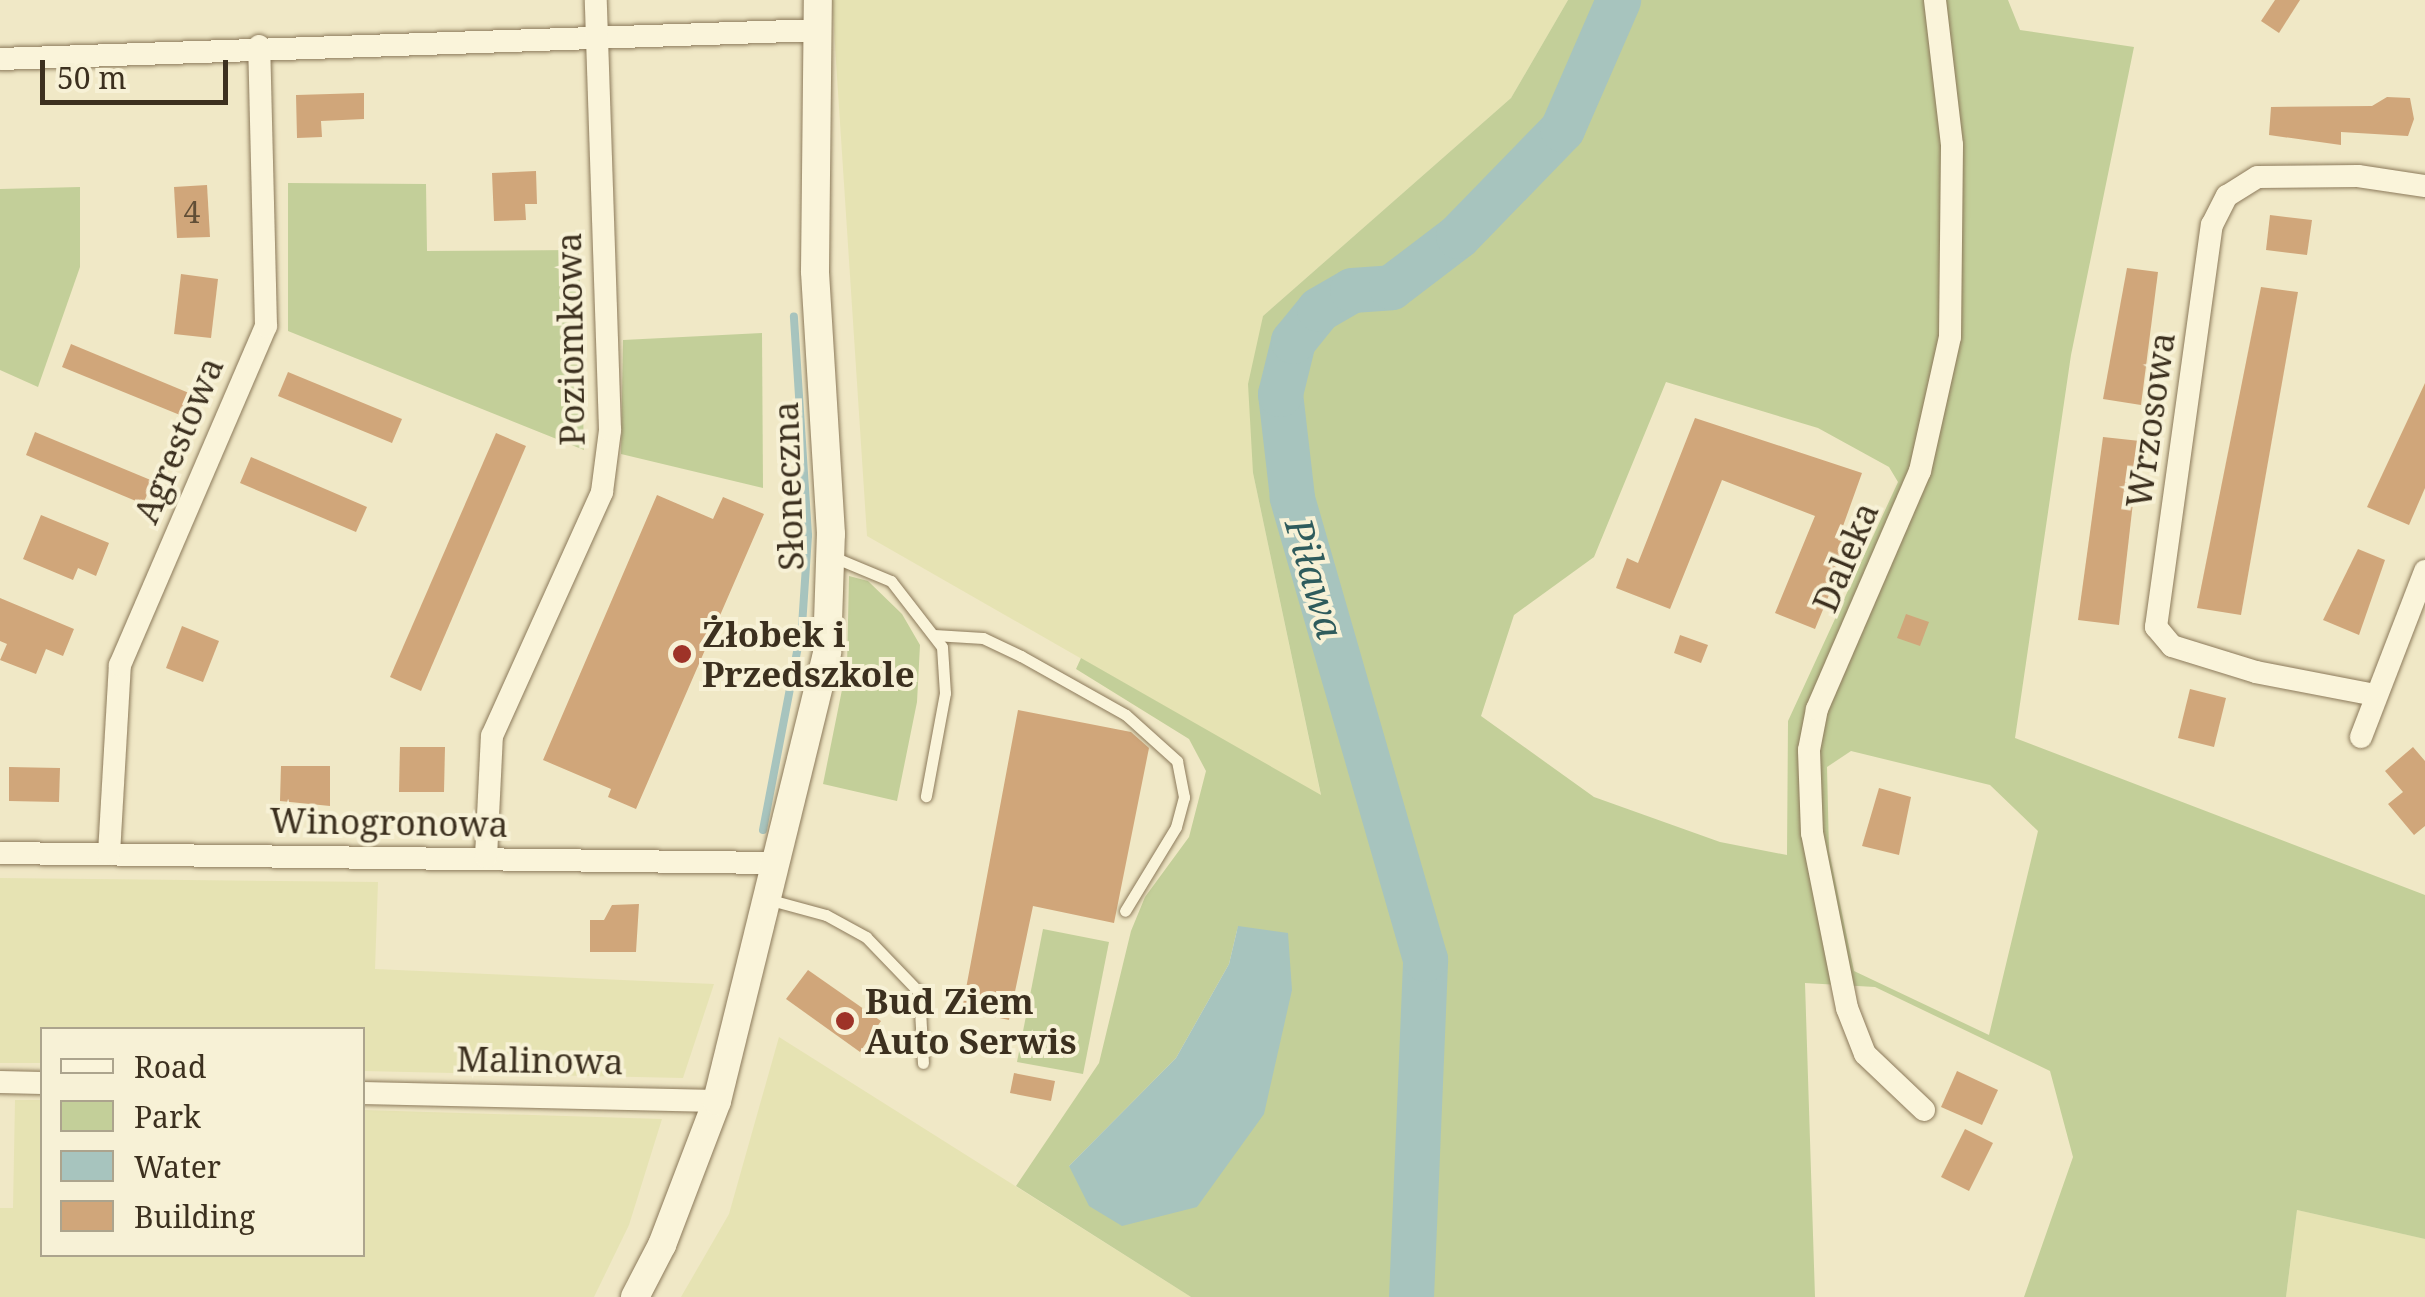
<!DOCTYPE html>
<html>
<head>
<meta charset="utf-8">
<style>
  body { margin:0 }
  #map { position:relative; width:2425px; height:1297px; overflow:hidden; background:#f0e8c6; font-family:"Noto Serif",serif }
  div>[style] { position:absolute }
  .farmland>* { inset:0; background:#e6e3b3 }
  .green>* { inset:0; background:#c3cf99 }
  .water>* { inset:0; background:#a7c4be }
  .stream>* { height:8px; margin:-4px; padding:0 4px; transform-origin:4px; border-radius:4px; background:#a7c4be }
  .river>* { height:45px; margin:-22.5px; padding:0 22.5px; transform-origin:22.5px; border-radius:22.5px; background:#a7c4be }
  .building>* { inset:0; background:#d0a67a }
  .roads { filter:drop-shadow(0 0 2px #8c7a5b) drop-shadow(0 0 2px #8c7a5b) }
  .service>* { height:11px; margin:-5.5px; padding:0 5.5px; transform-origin:5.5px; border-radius:5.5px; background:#faf4da }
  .minor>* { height:22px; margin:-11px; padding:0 11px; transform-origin:11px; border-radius:11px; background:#faf4da }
  .tertiary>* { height:28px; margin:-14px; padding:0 14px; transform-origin:14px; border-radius:14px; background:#faf4da }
  .dots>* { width:28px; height:28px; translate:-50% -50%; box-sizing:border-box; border:5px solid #f7f1d6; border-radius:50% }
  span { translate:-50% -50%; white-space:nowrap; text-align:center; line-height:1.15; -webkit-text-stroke:8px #f7f1d6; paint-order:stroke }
  .number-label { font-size:30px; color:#614e36 }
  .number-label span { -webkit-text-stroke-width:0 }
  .street-label { font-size:35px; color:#3c301f }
  .poi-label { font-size:35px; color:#3c301f; font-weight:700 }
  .left { translate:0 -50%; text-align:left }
  .water-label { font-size:38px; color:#2e5b5c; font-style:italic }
  .legend { position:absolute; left:40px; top:1027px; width:325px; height:230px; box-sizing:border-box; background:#f7f1d6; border:2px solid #aca48d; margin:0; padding:12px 18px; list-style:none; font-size:30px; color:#3c301f }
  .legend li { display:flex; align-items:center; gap:20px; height:50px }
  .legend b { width:50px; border:2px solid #aca48d }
  .scale { position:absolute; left:40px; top:60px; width:188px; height:45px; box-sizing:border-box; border:5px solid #3c301f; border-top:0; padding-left:12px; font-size:30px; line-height:35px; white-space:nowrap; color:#3c301f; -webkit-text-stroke:8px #f7f1d6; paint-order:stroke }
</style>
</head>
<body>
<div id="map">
  <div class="farmland">
    <div style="clip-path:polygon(832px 0,1568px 0,1511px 98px,1263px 316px,1253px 473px,1321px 796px,867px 536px)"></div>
    <div style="clip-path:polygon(0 878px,378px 882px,375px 969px,714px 984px,683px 1078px,363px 1071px,362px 1030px,42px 1030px,42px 1063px,0 1063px)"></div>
    <div style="clip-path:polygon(779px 1037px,1191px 1297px,681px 1297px,729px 1214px)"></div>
    <div style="clip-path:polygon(15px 1100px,42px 1100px,42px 1254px,362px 1254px,363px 1110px,662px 1119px,629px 1225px,594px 1297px,0 1297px,0 1208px,13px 1208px)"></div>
    <div style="clip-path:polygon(2297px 1210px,2425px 1239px,2425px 1297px,2286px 1297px)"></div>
  </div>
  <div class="green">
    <div style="clip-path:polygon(evenodd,1568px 0,2008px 0,2020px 30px,2134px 47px,2071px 355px,2015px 738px,2425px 895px,2425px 1239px,2297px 1210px,2286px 1297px,2024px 1297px,2073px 1157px,2050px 1071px,1875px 987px,1805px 983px,1815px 1297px,1191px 1297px,1016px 1186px,1099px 1063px,1131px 931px,1145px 897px,1189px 837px,1206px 771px,1189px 739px,1076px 669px,1081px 658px,1321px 795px,1253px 473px,1248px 384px,1263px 316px,1511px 98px,1568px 0,1666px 382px,1818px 428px,1889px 467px,1898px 482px,1788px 721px,1787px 855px,1720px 842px,1594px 797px,1481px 716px,1514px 615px,1594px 557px,1666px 382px,1568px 0,1851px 751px,1990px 785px,2038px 831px,1989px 1035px,1854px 971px,1829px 851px,1827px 767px,1851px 751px,1568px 0,1238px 926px,1197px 1207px,1069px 1166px,1176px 1058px,1229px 964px,1238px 926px)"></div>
    <div style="clip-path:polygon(288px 183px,426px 184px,427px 251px,579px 250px,584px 450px,288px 331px)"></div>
    <div style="clip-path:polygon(80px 187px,80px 267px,38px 387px,0 370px,0 189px)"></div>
    <div style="clip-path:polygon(762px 333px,763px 488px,621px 454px,623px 340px)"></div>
    <div style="clip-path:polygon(849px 576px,868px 581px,902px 614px,920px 645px,917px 702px,897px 801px,823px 784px,847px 665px)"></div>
    <div style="clip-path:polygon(1043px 929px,1109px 942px,1083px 1074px,1017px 1062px)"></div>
  </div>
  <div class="water">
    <div style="clip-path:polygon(1238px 926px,1288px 933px,1292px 990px,1264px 1114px,1197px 1207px,1122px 1226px,1089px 1206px,1069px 1166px,1176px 1058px,1229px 964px)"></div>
  </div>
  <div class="stream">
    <div style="left:763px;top:830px;width:208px;rotate:-79.2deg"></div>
    <div style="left:802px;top:626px;width:91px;rotate:-86.2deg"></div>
    <div style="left:808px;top:535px;width:219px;rotate:-93.7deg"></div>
  </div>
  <div class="river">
    <div style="left:1411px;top:1297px;width:338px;rotate:-87.6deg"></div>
    <div style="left:1425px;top:959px;width:481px;rotate:-106.1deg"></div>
    <div style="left:1292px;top:497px;width:104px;rotate:-96.6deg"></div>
    <div style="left:1280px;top:394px;width:55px;rotate:-76.2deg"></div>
    <div style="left:1293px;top:341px;width:41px;rotate:-50.9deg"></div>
    <div style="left:1319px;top:309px;width:38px;rotate:-30deg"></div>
    <div style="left:1352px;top:290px;width:39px;rotate:-4deg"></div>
    <div style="left:1391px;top:287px;width:84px;rotate:-37.3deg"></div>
    <div style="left:1458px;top:236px;width:149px;rotate:-45.8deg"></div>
    <div style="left:1562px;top:129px;width:141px;rotate:-66.5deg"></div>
  </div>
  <div class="building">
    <div style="clip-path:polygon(2275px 0,2300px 0,2279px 33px,2261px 21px)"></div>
    <div style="clip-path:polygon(364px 93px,364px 119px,321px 121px,322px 137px,297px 138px,296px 95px)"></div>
    <div style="clip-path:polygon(2387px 97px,2410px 98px,2414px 119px,2408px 136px,2341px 132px,2341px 145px,2269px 135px,2271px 107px,2372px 106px)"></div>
    <div style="clip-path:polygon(536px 171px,537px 204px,525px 204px,526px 220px,494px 221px,492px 173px)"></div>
    <div style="clip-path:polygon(207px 185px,210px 237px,177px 238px,174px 187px)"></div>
    <div style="clip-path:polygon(2270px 215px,2312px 220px,2307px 255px,2266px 250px)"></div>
    <div style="clip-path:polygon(2127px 268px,2158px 272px,2141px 405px,2103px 399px)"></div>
    <div style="clip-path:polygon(181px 274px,218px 279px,211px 338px,174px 334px)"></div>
    <div style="clip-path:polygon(2261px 287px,2298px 292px,2241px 615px,2197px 608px)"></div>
    <div style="clip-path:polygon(71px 344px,189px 393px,180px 415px,62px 367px)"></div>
    <div style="clip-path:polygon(288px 372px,402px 419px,392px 443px,278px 396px)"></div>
    <div style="clip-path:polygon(2425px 383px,2425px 488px,2409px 525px,2367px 507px)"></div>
    <div style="clip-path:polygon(1695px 418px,1862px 473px,1838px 540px,1850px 544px,1815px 629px,1775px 613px,1815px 516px,1722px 480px,1670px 609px,1616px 588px,1627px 558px,1638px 563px)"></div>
    <div style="clip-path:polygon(35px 432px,153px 481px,143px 504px,26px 455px)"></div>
    <div style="clip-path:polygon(496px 433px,526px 446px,421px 691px,390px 677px)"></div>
    <div style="clip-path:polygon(2103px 437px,2140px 441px,2119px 625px,2078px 620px)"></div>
    <div style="clip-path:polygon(251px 457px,367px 507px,356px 532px,240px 483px)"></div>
    <div style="clip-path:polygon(657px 495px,713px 519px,723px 497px,764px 514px,636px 809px,608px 797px,611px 789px,543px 760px)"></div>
    <div style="clip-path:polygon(41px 515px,109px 543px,96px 576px,78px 568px,73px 580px,23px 559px)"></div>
    <div style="clip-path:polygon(2358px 549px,2385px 560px,2359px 635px,2323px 620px)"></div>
    <div style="clip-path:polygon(0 598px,74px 629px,63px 656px,46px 649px,36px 674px,0 660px,7px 644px,0 641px)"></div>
    <div style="clip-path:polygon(1906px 614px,1929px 622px,1920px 646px,1897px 638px)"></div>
    <div style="clip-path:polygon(182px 626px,219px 641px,203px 682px,166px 668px)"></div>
    <div style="clip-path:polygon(1680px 635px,1708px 645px,1701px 663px,1674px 653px)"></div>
    <div style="clip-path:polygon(2190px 689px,2226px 698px,2214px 747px,2178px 738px)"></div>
    <div style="clip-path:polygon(1018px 710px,1131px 732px,1149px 748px,1114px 923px,1033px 906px,1009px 1020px,962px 1010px)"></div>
    <div style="clip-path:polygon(400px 747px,445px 747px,444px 792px,399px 792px)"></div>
    <div style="clip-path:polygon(2413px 747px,2425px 761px,2425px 826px,2414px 835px,2388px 804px,2403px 792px,2385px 771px)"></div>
    <div style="clip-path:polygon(281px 766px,330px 766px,330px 806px,280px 801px)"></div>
    <div style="clip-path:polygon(9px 767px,60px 768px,59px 802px,9px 801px)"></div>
    <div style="clip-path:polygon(1879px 788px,1911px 797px,1899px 855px,1862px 846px)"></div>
    <div style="clip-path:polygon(639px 904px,636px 952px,590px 952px,590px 920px,604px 920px,612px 905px)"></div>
    <div style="clip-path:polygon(808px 970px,881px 1021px,860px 1052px,786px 999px)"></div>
    <div style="clip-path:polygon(1957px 1071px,1998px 1090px,1982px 1125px,1941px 1107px)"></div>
    <div style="clip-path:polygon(1014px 1073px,1055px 1081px,1051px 1101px,1010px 1093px)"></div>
    <div style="clip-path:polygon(1965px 1129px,1993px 1143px,1969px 1191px,1941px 1177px)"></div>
  </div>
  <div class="roads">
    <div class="service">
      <div style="left:831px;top:556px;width:65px;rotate:22.6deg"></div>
      <div style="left:891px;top:581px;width:83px;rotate:52.3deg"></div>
      <div style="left:942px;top:647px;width:46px;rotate:86.3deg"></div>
      <div style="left:945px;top:693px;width:105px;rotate:100.5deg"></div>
      <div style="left:934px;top:635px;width:49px;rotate:3.5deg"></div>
      <div style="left:983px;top:638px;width:42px;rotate:25.3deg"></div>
      <div style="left:1021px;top:656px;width:120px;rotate:29.3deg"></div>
      <div style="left:1126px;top:715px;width:69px;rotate:42deg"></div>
      <div style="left:1177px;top:761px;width:37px;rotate:79deg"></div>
      <div style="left:1184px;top:797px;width:31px;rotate:105deg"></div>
      <div style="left:1176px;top:827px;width:98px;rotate:121.3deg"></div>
      <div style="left:767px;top:899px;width:61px;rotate:15.2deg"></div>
      <div style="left:826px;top:915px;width:46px;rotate:28.8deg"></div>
      <div style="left:866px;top:937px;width:76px;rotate:46.1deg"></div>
      <div style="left:919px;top:992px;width:71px;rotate:86.8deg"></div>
    </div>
    <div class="minor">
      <div style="left:0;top:59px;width:818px;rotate:-2.03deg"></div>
      <div style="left:2375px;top:695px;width:121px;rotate:-169.1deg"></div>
      <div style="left:2256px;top:672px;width:88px;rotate:-162.8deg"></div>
      <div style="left:2172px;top:646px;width:25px;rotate:-130deg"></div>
      <div style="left:2156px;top:627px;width:406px;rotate:-82.1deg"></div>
      <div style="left:2212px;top:225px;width:33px;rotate:-63deg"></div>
      <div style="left:2227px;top:196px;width:36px;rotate:-32deg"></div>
      <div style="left:2258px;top:177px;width:100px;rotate:-0.6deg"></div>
      <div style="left:2358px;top:176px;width:68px;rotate:8.5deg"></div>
      <div style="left:2361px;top:737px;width:178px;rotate:-68.9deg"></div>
      <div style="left:0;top:853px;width:777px;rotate:0.74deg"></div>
      <div style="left:109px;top:854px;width:189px;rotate:-86.7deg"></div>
      <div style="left:120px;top:665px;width:369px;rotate:-66.7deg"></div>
      <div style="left:266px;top:326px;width:280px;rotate:-91.4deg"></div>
      <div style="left:486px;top:857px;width:121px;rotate:-87.2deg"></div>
      <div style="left:492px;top:736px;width:268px;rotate:-65.7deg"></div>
      <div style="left:602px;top:492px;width:63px;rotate:-82.6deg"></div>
      <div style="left:610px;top:430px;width:430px;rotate:-91.9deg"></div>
      <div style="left:0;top:1082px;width:42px;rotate:1.4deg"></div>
      <div style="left:362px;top:1093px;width:355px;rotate:1.3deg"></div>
      <div style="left:1924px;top:1110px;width:81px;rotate:-136.5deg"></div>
      <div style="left:1865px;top:1054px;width:49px;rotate:-111.4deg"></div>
      <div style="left:1847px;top:1008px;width:178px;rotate:-101.3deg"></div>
      <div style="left:1812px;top:833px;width:83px;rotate:-92.1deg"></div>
      <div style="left:1809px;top:750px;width:42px;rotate:-79deg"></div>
      <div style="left:1817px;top:709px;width:259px;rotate:-66.6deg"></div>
      <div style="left:1920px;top:471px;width:137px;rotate:-77.4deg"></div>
      <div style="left:1950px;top:337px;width:192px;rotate:-89.4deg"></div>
      <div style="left:1952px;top:145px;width:146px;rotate:-96.7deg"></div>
    </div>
    <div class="tertiary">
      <div style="left:635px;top:1297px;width:59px;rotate:-62.6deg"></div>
      <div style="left:662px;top:1245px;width:154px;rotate:-69.1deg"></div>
      <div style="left:717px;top:1101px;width:462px;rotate:-76.2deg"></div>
      <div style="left:827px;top:652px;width:118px;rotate:-88.1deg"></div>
      <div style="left:831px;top:534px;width:263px;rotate:-93.5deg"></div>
      <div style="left:815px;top:271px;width:271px;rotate:-89.4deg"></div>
    </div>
  </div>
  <div class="dots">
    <div style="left:682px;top:654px;background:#9e3328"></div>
    <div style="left:845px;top:1021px;background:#9e3328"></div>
  </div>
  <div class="number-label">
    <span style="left:192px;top:212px">4</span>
  </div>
  <div class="street-label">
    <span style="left:570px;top:339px;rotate:-91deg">Poziomkowa</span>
    <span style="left:2150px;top:420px;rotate:-82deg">Wrzosowa</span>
    <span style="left:178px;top:440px;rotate:-67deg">Agrestowa</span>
    <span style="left:788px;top:486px;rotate:-92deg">Słoneczna</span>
    <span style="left:1845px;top:557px;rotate:-67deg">Daleka</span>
    <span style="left:389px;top:822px;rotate:1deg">Winogronowa</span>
    <span style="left:540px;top:1060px;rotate:1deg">Malinowa</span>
  </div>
  <div class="poi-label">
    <span class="left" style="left:702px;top:654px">Żłobek i<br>Przedszkole</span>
    <span class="left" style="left:865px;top:1021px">Bud Ziem<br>Auto Serwis</span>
  </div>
  <div class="water-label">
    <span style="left:1315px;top:578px;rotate:74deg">Piława</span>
  </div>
  <ul class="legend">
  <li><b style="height:12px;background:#faf4da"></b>Road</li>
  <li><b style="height:28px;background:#c3cf99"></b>Park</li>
  <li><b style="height:28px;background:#a7c4be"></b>Water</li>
  <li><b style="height:28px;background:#d0a67a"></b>Building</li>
  </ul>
  <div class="scale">50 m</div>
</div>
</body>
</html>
